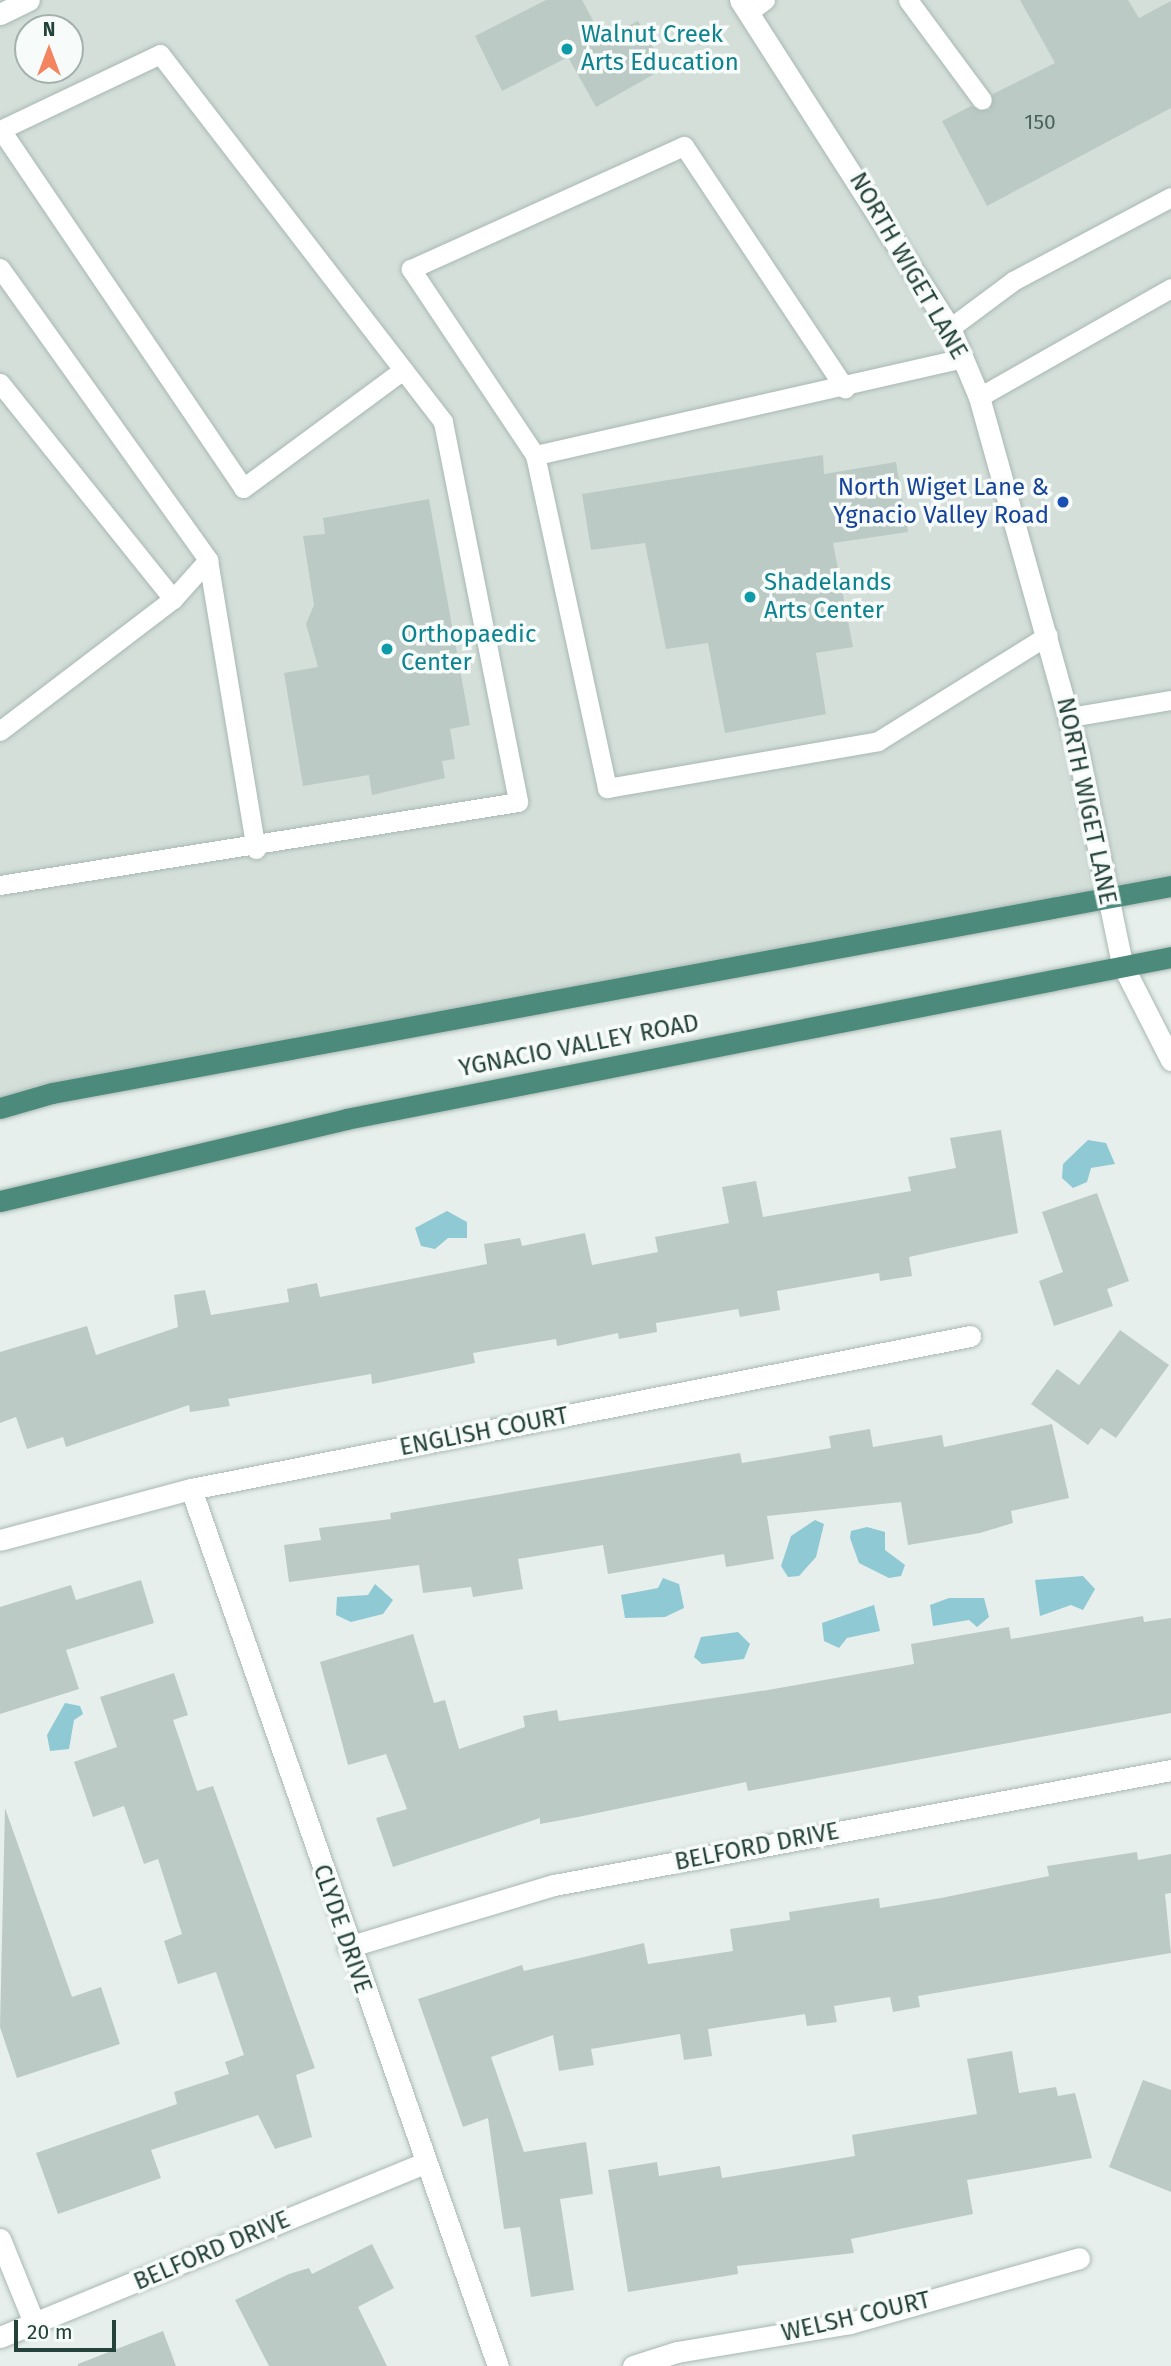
<!DOCTYPE html>
<html>
<head>
<meta charset="utf-8">
<style>
  body { margin:0 }
  #map { position:relative; width:1171px; height:2366px; overflow:hidden; background:#e6efeb; font-family:"Fira Sans",sans-serif }
  div>[style] { position:absolute }
  .built>* { inset:0; background:#d4dfda }
  .water>* { inset:0; background:#8ec9d4 }
  .building>* { inset:0; background:#bbcac4 }
  .roads { filter:drop-shadow(0 0 2px #a8b8b2) drop-shadow(0 0 2px #a8b8b2) }
  .service>* { height:19px; margin:-9.5px; padding:0 9.5px; transform-origin:9.5px; border-radius:9.5px; background:#fff }
  .minor>* { height:21px; margin:-10.5px; padding:0 10.5px; transform-origin:10.5px; border-radius:10.5px; background:#fff }
  .trunk>* { height:21px; margin:-10.5px; padding:0 10.5px; transform-origin:10.5px; border-radius:10.5px; background:#4c8a7c }
  .dots>* { width:19px; height:19px; translate:-50% -50%; box-sizing:border-box; border:4px solid #f7fbf9; border-radius:50% }
  span { translate:-50% -50%; white-space:nowrap; text-align:center; line-height:1.15; -webkit-text-stroke:7px #f7fbf9; paint-order:stroke }
  .number-label { font-size:21px; color:#4a645c }
  .number-label span { -webkit-text-stroke-width:0 }
  .culture-label { font-size:24px; color:#0d838f }
  .left { translate:0 -50%; text-align:left }
  .street-label { font-size:24px; color:#24423a }
  .transit-label { font-size:24px; color:#164399 }
  .right { translate:-100% -50%; text-align:right }
  .north { position:absolute; left:14px; top:14px; width:70px; height:70px; box-sizing:border-box; background:#f7fbf9; border:2px solid #a3b1ad; border-radius:50%; rotate:0deg; font-size:19px; font-weight:700; line-height:28px; text-align:center; color:#24423a }
  .north::after { content:''; display:block; margin:auto; width:24px; height:32px; background:#f4845f; clip-path:polygon(50% 0,100% 100%,50% 72%,0 100%) }
  .scale { position:absolute; left:14px; top:2320px; width:102px; height:32px; box-sizing:border-box; border:4px solid #24423a; border-top:0; padding-left:9px; font-size:21px; line-height:24px; white-space:nowrap; color:#24423a; -webkit-text-stroke:5px #f7fbf9; paint-order:stroke }
</style>
</head>
<body>
<div id="map">
  <div class="built">
    <div style="clip-path:polygon(evenodd,0 0,1171px 0,1171px 886px,0 1108px,0 0,28px 28px,70px 28px,70px 70px,28px 70px,28px 28px)"></div>
  </div>
  <div class="water">
    <div style="clip-path:polygon(1088px 1140px,1106px 1143px,1115px 1164px,1091px 1168px,1087px 1182px,1073px 1188px,1062px 1178px,1063px 1164px)"></div>
    <div style="clip-path:polygon(447px 1211px,467px 1222px,467px 1238px,448px 1238px,435px 1249px,421px 1246px,415px 1228px)"></div>
    <div style="clip-path:polygon(815px 1520px,824px 1524px,816px 1557px,799px 1576px,788px 1577px,781px 1566px,791px 1536px)"></div>
    <div style="clip-path:polygon(867px 1527px,885px 1532px,885px 1550px,905px 1565px,901px 1576px,889px 1578px,859px 1563px,850px 1538px,851px 1531px)"></div>
    <div style="clip-path:polygon(1083px 1576px,1095px 1589px,1083px 1610px,1071px 1605px,1040px 1616px,1035px 1580px)"></div>
    <div style="clip-path:polygon(663px 1578px,679px 1584px,684px 1608px,665px 1617px,625px 1618px,621px 1595px,658px 1588px)"></div>
    <div style="clip-path:polygon(375px 1584px,393px 1600px,383px 1614px,351px 1622px,336px 1615px,337px 1597px,368px 1595px)"></div>
    <div style="clip-path:polygon(949px 1598px,984px 1598px,989px 1617px,977px 1627px,969px 1620px,933px 1626px,930px 1605px)"></div>
    <div style="clip-path:polygon(874px 1605px,880px 1631px,847px 1638px,839px 1648px,824px 1641px,822px 1623px)"></div>
    <div style="clip-path:polygon(738px 1632px,750px 1644px,744px 1659px,702px 1664px,694px 1657px,701px 1637px)"></div>
    <div style="clip-path:polygon(65px 1703px,80px 1706px,83px 1714px,74px 1720px,69px 1749px,50px 1751px,47px 1735px)"></div>
  </div>
  <div class="building">
    <div style="clip-path:polygon(546px 0,582px 0,603px 39px,638px 21px,665px 68px,596px 107px,568px 57px,502px 91px,475px 36px)"></div>
    <div style="clip-path:polygon(1020px 0,1128px 0,1139px 18px,1171px 1px,1171px 108px,987px 206px,942px 121px,971px 106px,989px 110px,993px 94px,1055px 63px)"></div>
    <div style="clip-path:polygon(823px 455px,824px 474px,896px 462px,908px 532px,833px 543px,853px 647px,816px 653px,826px 714px,725px 733px,708px 643px,666px 649px,645px 543px,591px 550px,582px 494px)"></div>
    <div style="clip-path:polygon(429px 499px,470px 725px,450px 729px,455px 759px,442px 761px,445px 778px,372px 795px,369px 775px,303px 786px,284px 673px,318px 667px,306px 624px,314px 605px,303px 536px,325px 534px,323px 518px)"></div>
    <div style="clip-path:polygon(1001px 1130px,1018px 1233px,909px 1257px,912px 1276px,880px 1281px,879px 1273px,777px 1291px,780px 1310px,740px 1317px,738px 1309px,656px 1323px,657px 1332px,619px 1339px,618px 1333px,557px 1346px,556px 1339px,473px 1353px,475px 1363px,372px 1384px,371px 1374px,228px 1399px,230px 1406px,190px 1412px,189px 1405px,66px 1447px,63px 1437px,27px 1449px,16px 1417px,0 1423px,0 1352px,87px 1326px,96px 1355px,178px 1327px,174px 1295px,205px 1290px,211px 1315px,289px 1302px,287px 1289px,317px 1283px,320px 1297px,487px 1264px,484px 1244px,520px 1238px,522px 1246px,585px 1233px,592px 1265px,658px 1252px,655px 1237px,729px 1223px,722px 1187px,756px 1181px,763px 1217px,911px 1191px,908px 1177px,956px 1168px,950px 1138px)"></div>
    <div style="clip-path:polygon(1097px 1193px,1129px 1281px,1107px 1289px,1113px 1306px,1054px 1326px,1039px 1281px,1063px 1272px,1042px 1212px)"></div>
    <div style="clip-path:polygon(1120px 1330px,1169px 1365px,1116px 1438px,1101px 1428px,1088px 1445px,1031px 1404px,1057px 1369px,1079px 1385px)"></div>
    <div style="clip-path:polygon(1052px 1424px,1069px 1498px,1011px 1511px,1013px 1523px,980px 1533px,908px 1545px,901px 1502px,767px 1516px,774px 1559px,726px 1567px,724px 1554px,608px 1574px,603px 1545px,518px 1559px,523px 1589px,473px 1597px,471px 1587px,423px 1593px,419px 1565px,289px 1582px,284px 1545px,321px 1540px,319px 1528px,391px 1519px,390px 1513px,740px 1453px,742px 1463px,831px 1448px,829px 1436px,870px 1429px,873px 1447px,942px 1435px,944px 1447px)"></div>
    <div style="clip-path:polygon(141px 1580px,154px 1623px,66px 1650px,79px 1689px,0 1714px,0 1607px,71px 1585px,76px 1600px)"></div>
    <div style="clip-path:polygon(1143px 1616px,1144px 1622px,1171px 1618px,1171px 1713px,748px 1791px,746px 1782px,578px 1817px,540px 1824px,540px 1818px,393px 1867px,376px 1818px,407px 1809px,386px 1754px,348px 1765px,320px 1662px,413px 1634px,434px 1703px,445px 1700px,459px 1749px,525px 1727px,523px 1716px,557px 1710px,559px 1721px,768px 1690px,914px 1664px,911px 1644px,1009px 1627px,1011px 1639px)"></div>
    <div style="clip-path:polygon(174px 1673px,188px 1715px,173px 1720px,197px 1791px,213px 1786px,315px 2068px,296px 2075px,312px 2137px,275px 2149px,258px 2115px,151px 2150px,161px 2178px,58px 2214px,36px 2153px,177px 2104px,174px 2092px,229px 2074px,225px 2062px,244px 2055px,216px 1972px,178px 1984px,164px 1941px,182px 1934px,158px 1859px,144px 1864px,124px 1806px,93px 1817px,74px 1762px,117px 1747px,100px 1697px)"></div>
    <div style="clip-path:polygon(5px 1808px,72px 1997px,101px 1987px,120px 2044px,17px 2078px,0 2027px)"></div>
    <div style="clip-path:polygon(1137px 1852px,1138px 1860px,1171px 1854px,1171px 1893px,1165px 1894px,1171px 1953px,918px 1996px,920px 2007px,893px 2012px,890px 1997px,834px 2006px,837px 2022px,807px 2026px,805px 2014px,708px 2029px,712px 2056px,684px 2060px,680px 2034px,591px 2049px,594px 2065px,559px 2071px,553px 2035px,491px 2057px,524px 2152px,586px 2142px,593px 2194px,560px 2199px,574px 2290px,531px 2297px,520px 2227px,504px 2229px,488px 2118px,463px 2127px,418px 1999px,522px 1965px,524px 1971px,644px 1943px,648px 1964px,733px 1951px,730px 1929px,790px 1920px,789px 1912px,879px 1898px,880px 1908px,941px 1898px,1049px 1876px,1047px 1866px)"></div>
    <div style="clip-path:polygon(1012px 2051px,1019px 2093px,1056px 2087px,1058px 2096px,1075px 2093px,1092px 2158px,967px 2180px,973px 2214px,851px 2239px,854px 2253px,737px 2266px,738px 2274px,628px 2292px,608px 2170px,657px 2162px,659px 2176px,720px 2166px,722px 2178px,855px 2156px,852px 2135px,977px 2114px,967px 2059px)"></div>
    <div style="clip-path:polygon(1143px 2080px,1171px 2090px,1171px 2192px,1109px 2167px)"></div>
    <div style="clip-path:polygon(372px 2244px,394px 2288px,358px 2307px,387px 2366px,269px 2366px,235px 2300px,289px 2274px,309px 2268px,312px 2274px)"></div>
    <div style="clip-path:polygon(163px 2331px,176px 2366px,78px 2366px,78px 2364px)"></div>
  </div>
  <div class="roads">
    <div class="service">
      <div style="left:908px;top:0;width:124px;rotate:53.5deg"></div>
      <div style="left:749px;top:12px;width:20px;rotate:-37deg"></div>
      <div style="left:0;top:130px;width:177px;rotate:-25.4deg"></div>
      <div style="left:160px;top:54px;width:464px;rotate:52.4deg"></div>
      <div style="left:443px;top:422px;width:387px;rotate:78.8deg"></div>
      <div style="left:518px;top:802px;width:525px;rotate:170.9deg"></div>
      <div style="left:1px;top:130px;width:432px;rotate:55.9deg"></div>
      <div style="left:243px;top:488px;width:199px;rotate:-36.4deg"></div>
      <div style="left:0;top:268px;width:359px;rotate:54.5deg"></div>
      <div style="left:208px;top:560px;width:293px;rotate:80.6deg"></div>
      <div style="left:950px;top:328px;width:79px;rotate:-36.7deg"></div>
      <div style="left:1013px;top:281px;width:179px;rotate:-28deg"></div>
      <div style="left:963px;top:358px;width:439px;rotate:167.2deg"></div>
      <div style="left:535px;top:455px;width:341px;rotate:77.8deg"></div>
      <div style="left:607px;top:788px;width:275px;rotate:-9.8deg"></div>
      <div style="left:878px;top:741px;width:200px;rotate:-31.9deg"></div>
      <div style="left:0;top:383px;width:277px;rotate:51.3deg"></div>
      <div style="left:173px;top:599px;width:218px;rotate:142.7deg"></div>
      <div style="left:979px;top:397px;width:221px;rotate:-29.6deg"></div>
      <div style="left:535px;top:455px;width:224px;rotate:-123.7deg"></div>
      <div style="left:411px;top:269px;width:299px;rotate:-24.3deg"></div>
      <div style="left:684px;top:146px;width:291px;rotate:56.4deg"></div>
      <div style="left:173px;top:599px;width:52px;rotate:-48.1deg"></div>
      <div style="left:1070px;top:717px;width:102px;rotate:-9.6deg"></div>
    </div>
    <div class="minor">
      <div style="left:740px;top:0;width:389px;rotate:57.4deg"></div>
      <div style="left:950px;top:328px;width:75px;rotate:67.2deg"></div>
      <div style="left:979px;top:397px;width:373px;rotate:74.4deg"></div>
      <div style="left:1079px;top:756px;width:212px;rotate:78.3deg"></div>
      <div style="left:1122px;top:964px;width:108px;rotate:63deg"></div>
      <div style="left:0;top:14px;width:32px;rotate:-26deg"></div>
      <div style="left:191px;top:1489px;width:929px;rotate:70.71deg"></div>
      <div style="left:0;top:1540px;width:198px;rotate:-15deg"></div>
      <div style="left:191px;top:1489px;width:794px;rotate:-11.11deg"></div>
      <div style="left:348px;top:1947px;width:215px;rotate:-16.8deg"></div>
      <div style="left:554px;top:1885px;width:628px;rotate:-10.56deg"></div>
      <div style="left:0;top:2239px;width:93px;rotate:67.9deg"></div>
      <div style="left:0;top:2337px;width:458px;rotate:-22.3deg"></div>
      <div style="left:633px;top:2366px;width:46px;rotate:-17.7deg"></div>
      <div style="left:677px;top:2352px;width:175px;rotate:-9.5deg"></div>
      <div style="left:850px;top:2323px;width:238px;rotate:-15.8deg"></div>
    </div>
    <div class="trunk">
      <div style="left:0;top:1108px;width:54px;rotate:-16.1deg"></div>
      <div style="left:52px;top:1093px;width:1138px;rotate:-10.48deg"></div>
      <div style="left:0;top:1201px;width:356px;rotate:-13.3deg"></div>
      <div style="left:346px;top:1119px;width:841px;rotate:-11.11deg"></div>
    </div>
  </div>
  <div class="dots">
    <div style="left:567px;top:49px;background:#0f9aa8"></div>
    <div style="left:1063px;top:502px;background:#1a4fb4"></div>
    <div style="left:750px;top:597px;background:#0f9aa8"></div>
    <div style="left:387px;top:649px;background:#0f9aa8"></div>
  </div>
  <div class="number-label">
    <span style="left:1040px;top:122px">150</span>
  </div>
  <div class="culture-label">
    <span class="left" style="left:581px;top:49px">Walnut Creek<br>Arts Education</span>
    <span class="left" style="left:764px;top:597px">Shadelands<br>Arts Center</span>
    <span class="left" style="left:401px;top:649px">Orthopaedic<br>Center</span>
  </div>
  <div class="street-label">
    <span style="left:908px;top:266px;rotate:60deg">NORTH WIGET LANE</span>
    <span style="left:1086px;top:801px;rotate:78deg">NORTH WIGET LANE</span>
    <span style="left:579px;top:1046px;rotate:-11deg">YGNACIO VALLEY ROAD</span>
    <span style="left:484px;top:1432px;rotate:-11deg">ENGLISH COURT</span>
    <span style="left:757px;top:1847px;rotate:-11deg">BELFORD DRIVE</span>
    <span style="left:342px;top:1929px;rotate:71deg">CLYDE DRIVE</span>
    <span style="left:212px;top:2251px;rotate:-23deg">BELFORD DRIVE</span>
    <span style="left:856px;top:2317px;rotate:-13deg">WELSH COURT</span>
  </div>
  <div class="transit-label">
    <span class="right" style="left:1049px;top:502px">North Wiget Lane &amp;<br>Ygnacio Valley Road</span>
  </div>
  <div class="north">N</div>
  <div class="scale">20 m</div>
</div>
</body>
</html>
